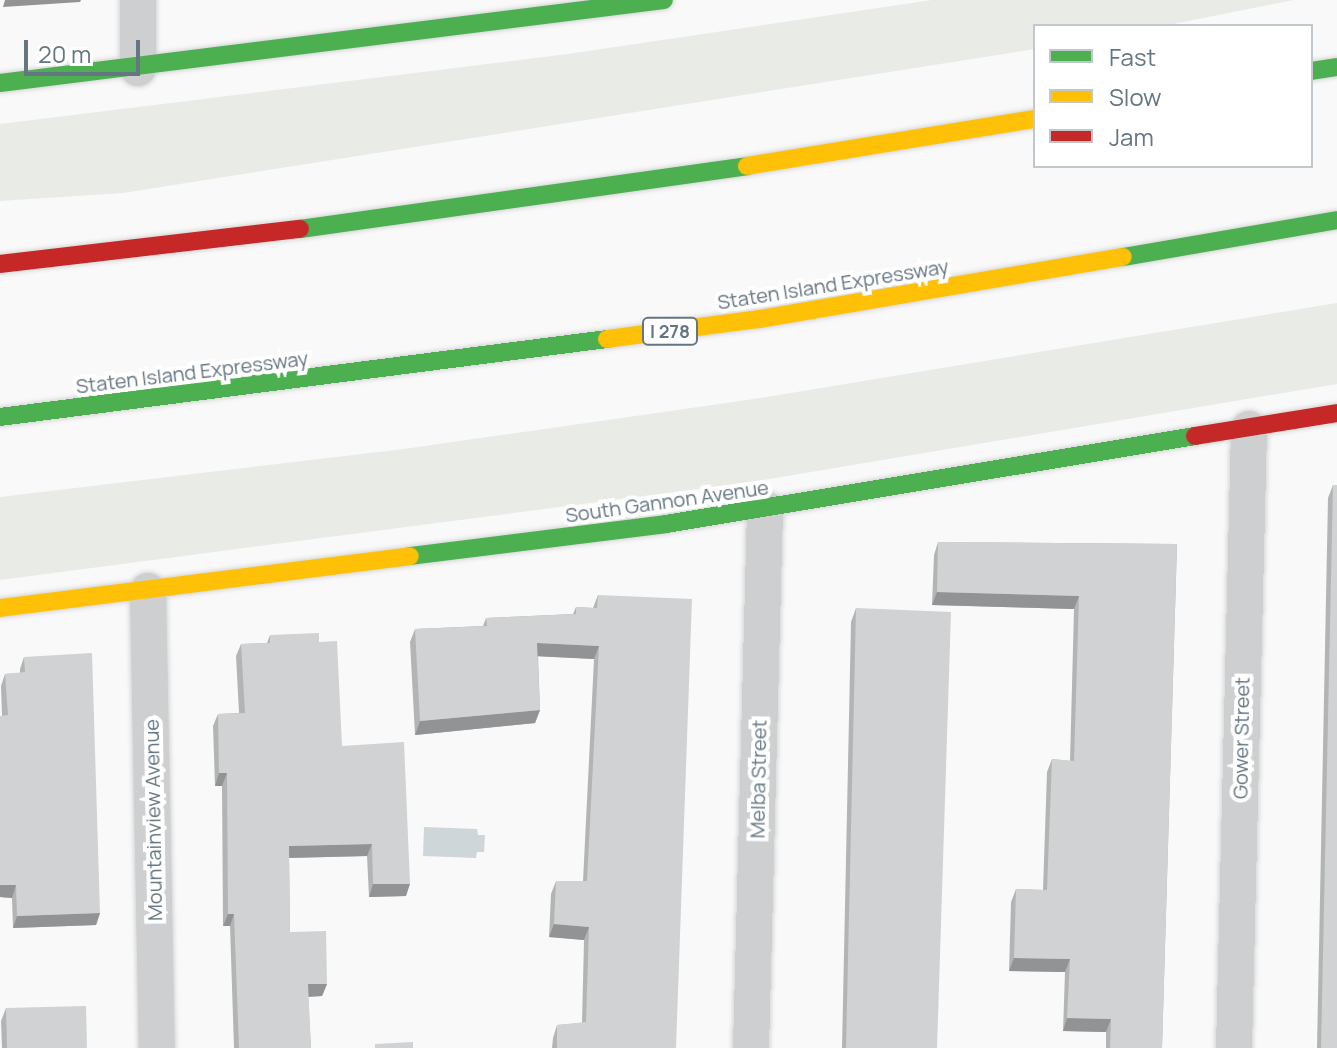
<!DOCTYPE html>
<html>
<head>
<meta charset="utf-8">
<style>
  body { margin:0 }
  #map { position:relative; width:1337px; height:1048px; overflow:hidden; background:#f9f9f9; font-family:Manrope,sans-serif }
  div>[style] { position:absolute }
  .green>* { inset:0; background:#e8ebe6 }
  .water>* { inset:0; background:#ced6d9 }
  .roads { filter:drop-shadow(0 0 2px #d5d6d7) drop-shadow(0 0 2px #d5d6d7) }
  .street>* { height:36px; margin:-18px; padding:0 18px; transform-origin:18px; border-radius:18px; background:#cecfd0 }
  .fast>* { height:18px; margin:-9px; padding:0 9px; transform-origin:9px; border-radius:9px; background:#4caf50 }
  .slow>* { height:18px; margin:-9px; padding:0 9px; transform-origin:9px; border-radius:9px; background:#ffc107 }
  .jam>* { height:18px; margin:-9px; padding:0 9px; transform-origin:9px; border-radius:9px; background:#c62828 }
  .wall>* { inset:0; background:#b3b5b5 }
  .shaded-wall>* { inset:0; background:#929394 }
  .building>* { inset:0; background:#d0d2d3 }
  span { translate:-50% -50%; white-space:nowrap; text-align:center; line-height:1.15; -webkit-text-stroke:8px #fff; paint-order:stroke }
  .shield-label span { padding:2px 6px; background:#fff; border:2px solid; border-radius:6px; -webkit-text-stroke-width:0 }
  .shield-label { font-size:18px; color:#657683; font-weight:700 }
  .street-label { font-size:20px; color:#657683 }
  .legend { position:absolute; left:1033px; top:24px; width:280px; height:144px; box-sizing:border-box; background:#fff; border:2px solid #c1c8cd; margin:0; padding:10px 14px; list-style:none; font-size:24px; color:#657683 }
  .legend li { display:flex; align-items:center; gap:16px; height:40px }
  .legend b { width:40px; border:2px solid #c1c8cd }
  .scale { position:absolute; left:24px; top:40px; width:116px; height:36px; box-sizing:border-box; border:4px solid #657683; border-top:0; padding-left:10px; font-size:24px; line-height:28px; white-space:nowrap; color:#657683; -webkit-text-stroke:6px #fff; paint-order:stroke }
</style>
</head>
<body>
<div id="map">
  <div class="green">
    <div style="clip-path:polygon(932px 0,1294px 0,1163px 26px,1035px 26px,1035px 49px,123px 193px,0 201px,0 124px,568px 54px)"></div>
    <div style="clip-path:polygon(1337px 303px,1337px 384px,751px 482px,0 580px,0 497px,404px 449px,754px 399px)"></div>
  </div>
  <div class="water">
    <div style="clip-path:polygon(424px 827px,477px 829px,478px 835px,485px 835px,484px 852px,477px 852px,476px 858px,423px 856px)"></div>
  </div>
  <div class="roads">
    <div class="street">
      <div style="left:138px;top:0;width:68px;rotate:90deg"></div>
      <div style="left:148px;top:591px;width:457px;rotate:88.9deg"></div>
      <div style="left:751px;top:1048px;width:539px;rotate:-88.51deg"></div>
      <div style="left:1234px;top:1048px;width:619px;rotate:-88.61deg"></div>
    </div>
    <div class="fast">
      <div style="left:1311px;top:71px;width:26px;rotate:-9deg"></div>
      <div style="left:0;top:83px;width:669px;rotate:-7.13deg"></div>
      <div style="left:300px;top:229px;width:451px;rotate:-8deg"></div>
      <div style="left:1123px;top:257px;width:217px;rotate:-9.8deg"></div>
      <div style="left:0;top:417px;width:612px;rotate:-7.32deg"></div>
      <div style="left:410px;top:556px;width:258px;rotate:-7.1deg"></div>
      <div style="left:666px;top:524px;width:536px;rotate:-9.44deg"></div>
    </div>
    <div class="slow">
      <div style="left:747px;top:166px;width:292px;rotate:-9.3deg"></div>
      <div style="left:607px;top:339px;width:153px;rotate:-7.5deg"></div>
      <div style="left:759px;top:319px;width:369px;rotate:-9.7deg"></div>
      <div style="left:0;top:608px;width:413px;rotate:-7.2deg"></div>
    </div>
    <div class="jam">
      <div style="left:0;top:264px;width:302px;rotate:-6.7deg"></div>
      <div style="left:1195px;top:436px;width:144px;rotate:-9.2deg"></div>
    </div>
  </div>
  <div class="wall">
    <div style="clip-path:polygon(1333px 485px,1337px 1048px,1317px 1048px,1328px 498px)"></div>
    <div style="clip-path:polygon(938px 542px,1177px 544px,1162px 1048px,1106px 1048px,1106px 1032px,1063px 1031px,1065px 972px,1009px 971px,1011px 902px,1016px 889px,1043px 890px,1047px 772px,1052px 759px,1070px 761px,1074px 609px,932px 605px,934px 555px)"></div>
    <div style="clip-path:polygon(598px 595px,676px 1048px,552px 1048px,553px 1038px,557px 1025px,582px 1023px,584px 940px,549px 937px,551px 894px,556px 881px,583px 881px,594px 659px,538px 656px,540px 710px,535px 723px,415px 735px,410px 642px,415px 629px,483px 626px,486px 618px,573px 614px,576px 607px,593px 608px)"></div>
    <div style="clip-path:polygon(856px 608px,937px 1048px,842px 1048px,851px 622px)"></div>
    <div style="clip-path:polygon(270px 635px,319px 642px,342px 746px,406px 896px,369px 897px,367px 856px,289px 858px,290px 932px,327px 984px,322px 996px,308px 997px,311px 1048px,234px 1048px,230px 926px,223px 926px,222px 786px,215px 786px,213px 726px,218px 714px,239px 713px,236px 656px,241px 644px,267px 643px)"></div>
    <div style="clip-path:polygon(24px 657px,100px 913px,96px 925px,13px 928px,12px 898px,0 897px,0 716px,2px 716px,1px 686px,5px 674px,20px 673px,20px 669px)"></div>
    <div style="clip-path:polygon(6px 1008px,87px 1048px,2px 1048px,1px 1021px)"></div>
  </div>
  <div class="shaded-wall">
    <div style="clip-path:polygon(5px 0,81px 0,80px 2px,3px 7px)"></div>
    <div style="clip-path:polygon(937px 592px,1079px 596px,1074px 609px,932px 605px)"></div>
    <div style="clip-path:polygon(537px 643px,599px 646px,594px 659px,532px 656px)"></div>
    <div style="clip-path:polygon(540px 710px,535px 723px,415px 735px,420px 721px)"></div>
    <div style="clip-path:polygon(219px 773px,227px 773px,222px 786px,215px 786px)"></div>
    <div style="clip-path:polygon(372px 844px,367px 856px,284px 858px,289px 846px)"></div>
    <div style="clip-path:polygon(373px 884px,410px 884px,406px 896px,369px 897px)"></div>
    <div style="clip-path:polygon(0 885px,16px 885px,12px 898px,0 897px)"></div>
    <div style="clip-path:polygon(100px 913px,96px 925px,13px 928px,17px 916px)"></div>
    <div style="clip-path:polygon(228px 914px,234px 914px,230px 926px,223px 926px)"></div>
    <div style="clip-path:polygon(554px 924px,589px 927px,584px 940px,549px 937px)"></div>
    <div style="clip-path:polygon(1014px 958px,1070px 959px,1065px 972px,1009px 971px)"></div>
    <div style="clip-path:polygon(308px 984px,327px 984px,322px 996px,303px 997px)"></div>
    <div style="clip-path:polygon(1067px 1018px,1111px 1019px,1106px 1032px,1063px 1031px)"></div>
  </div>
  <div class="building">
    <div style="clip-path:polygon(1333px 485px,1337px 485px,1337px 1048px,1321px 1048px)"></div>
    <div style="clip-path:polygon(938px 542px,1177px 544px,1162px 1048px,1110px 1048px,1111px 1019px,1067px 1018px,1070px 959px,1014px 958px,1016px 889px,1047px 890px,1052px 759px,1074px 761px,1079px 596px,937px 592px)"></div>
    <div style="clip-path:polygon(598px 595px,692px 599px,676px 1048px,557px 1048px,557px 1025px,586px 1022px,589px 927px,554px 924px,556px 881px,587px 881px,599px 646px,537px 643px,540px 710px,420px 721px,415px 629px,487px 626px,486px 618px,576px 614px,576px 607px,597px 608px)"></div>
    <div style="clip-path:polygon(856px 608px,951px 612px,937px 1048px,846px 1048px)"></div>
    <div style="clip-path:polygon(319px 633px,319px 642px,337px 641px,342px 746px,404px 742px,410px 884px,373px 884px,372px 844px,289px 846px,290px 932px,326px 931px,327px 984px,308px 984px,311px 1048px,239px 1048px,234px 914px,228px 914px,227px 773px,219px 773px,218px 714px,245px 713px,241px 644px,270px 643px,270px 635px)"></div>
    <div style="clip-path:polygon(92px 653px,100px 913px,17px 916px,16px 885px,0 885px,0 716px,8px 715px,5px 674px,25px 672px,24px 657px)"></div>
    <div style="clip-path:polygon(86px 1006px,87px 1048px,7px 1048px,6px 1008px)"></div>
    <div style="clip-path:polygon(413px 1042px,413px 1048px,375px 1048px,375px 1044px)"></div>
  </div>
  <div class="shield-label">
    <span style="left:670px;top:331px">I 278</span>
  </div>
  <div class="street-label">
    <span style="left:833px;top:284px;rotate:-9deg">Staten Island Expressway</span>
    <span style="left:192px;top:372px;rotate:-7deg">Staten Island Expressway</span>
    <span style="left:667px;top:501px;rotate:-8deg">South Gannon Avenue</span>
    <span style="left:1241px;top:738px;rotate:-89deg">Gower Street</span>
    <span style="left:758px;top:779px;rotate:-89deg">Melba Street</span>
    <span style="left:153px;top:820px;rotate:-91deg">Mountainview Avenue</span>
  </div>
  <ul class="legend">
  <li><b style="height:10px;background:#4caf50"></b>Fast</li>
  <li><b style="height:10px;background:#ffc107"></b>Slow</li>
  <li><b style="height:10px;background:#c62828"></b>Jam</li>
  </ul>
  <div class="scale">20 m</div>
</div>
</body>
</html>
